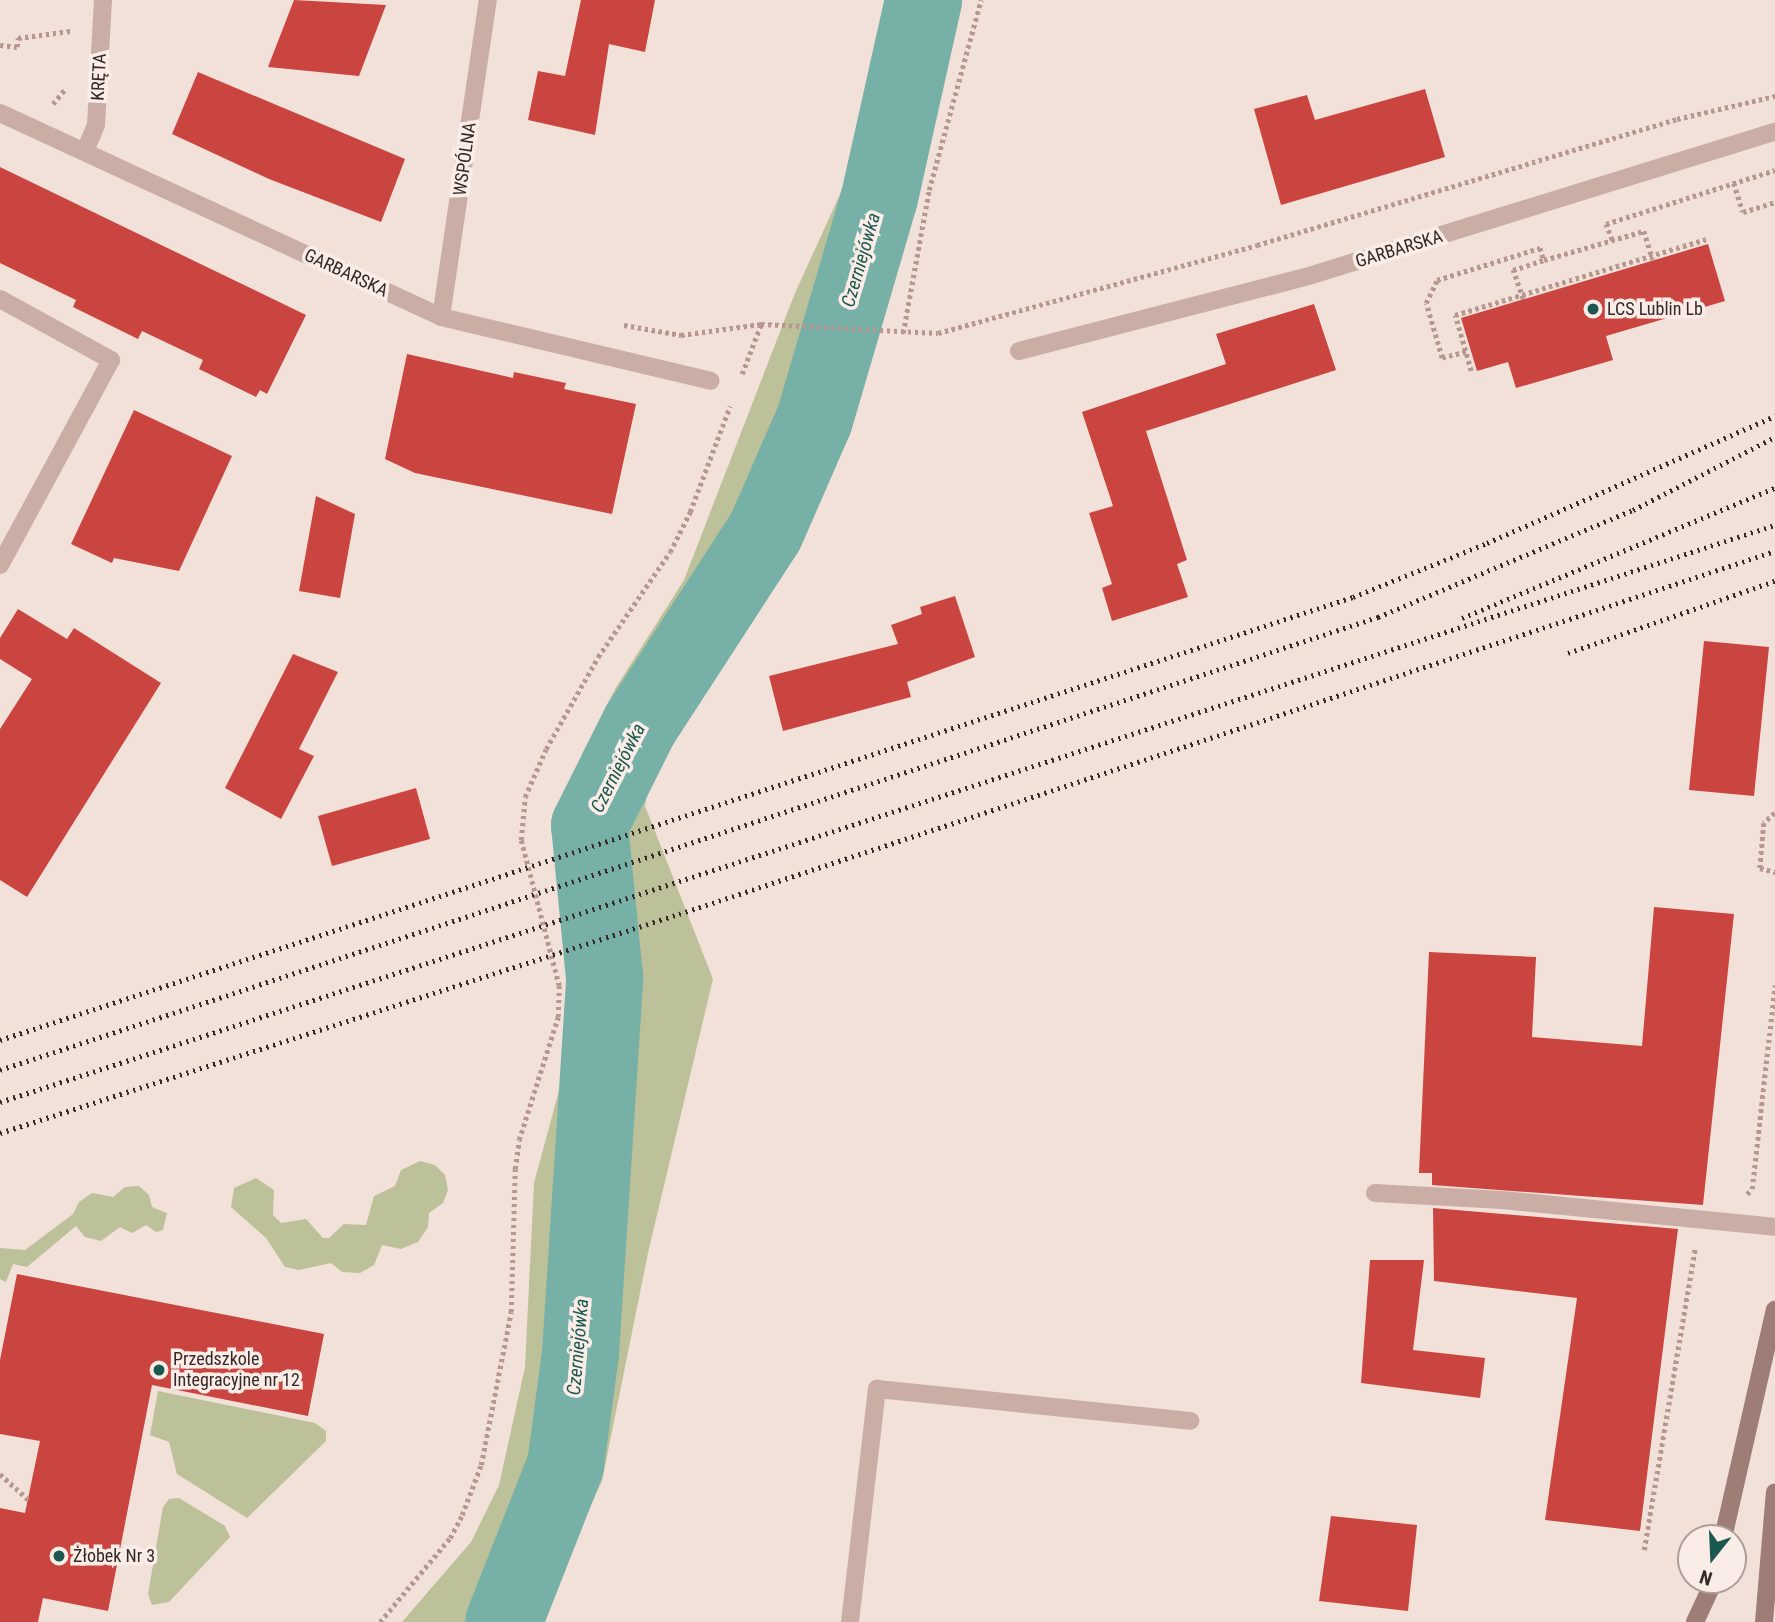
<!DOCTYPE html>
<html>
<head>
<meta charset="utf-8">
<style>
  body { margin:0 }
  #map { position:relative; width:1775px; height:1622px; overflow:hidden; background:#f2e1d9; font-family:"Roboto Condensed",sans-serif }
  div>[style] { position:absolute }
  .green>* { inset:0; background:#bcc199 }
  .river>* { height:77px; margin:-38.5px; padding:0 38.5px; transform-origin:38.5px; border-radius:38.5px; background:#77b0a7 }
  .building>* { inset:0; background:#ca4540 }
  .path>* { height:4.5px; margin-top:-2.25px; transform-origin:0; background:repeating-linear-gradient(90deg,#b6988f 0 3.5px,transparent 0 7px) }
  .lane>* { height:18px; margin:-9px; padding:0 9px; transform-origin:9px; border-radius:9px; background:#caaea5 }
  .street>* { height:18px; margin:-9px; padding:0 9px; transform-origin:9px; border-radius:9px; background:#caaea5 }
  .secondary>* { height:18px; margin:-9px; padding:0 9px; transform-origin:9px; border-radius:9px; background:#9e7d76 }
  .rail>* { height:5px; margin-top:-2.5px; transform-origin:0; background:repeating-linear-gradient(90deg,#362826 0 2px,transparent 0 7px) }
  .dots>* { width:19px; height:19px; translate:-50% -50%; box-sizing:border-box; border:4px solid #faece6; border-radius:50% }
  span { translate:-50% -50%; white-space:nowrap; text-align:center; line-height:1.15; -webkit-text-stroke:7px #faece6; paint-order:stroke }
  .street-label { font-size:18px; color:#362826 }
  .poi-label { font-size:18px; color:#362826 }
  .left { translate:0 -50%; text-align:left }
  .water-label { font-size:19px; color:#1b5850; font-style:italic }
  .north { position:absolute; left:1677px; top:1524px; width:70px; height:70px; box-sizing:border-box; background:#faece6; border:2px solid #ac9e99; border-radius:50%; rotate:198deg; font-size:19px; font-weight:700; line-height:28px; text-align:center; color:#362826 }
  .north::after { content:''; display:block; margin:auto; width:24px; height:32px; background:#1b5850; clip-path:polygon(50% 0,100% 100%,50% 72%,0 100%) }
</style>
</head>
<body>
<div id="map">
  <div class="green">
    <div style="clip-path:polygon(885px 0,951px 0,916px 205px,862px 366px,795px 544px,657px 746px,645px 806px,713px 979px,648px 1253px,602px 1481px,538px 1622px,402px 1622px,471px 1542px,499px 1485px,525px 1367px,534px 1183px,575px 1031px,566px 822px,582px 754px,615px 689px,684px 580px,795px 293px,847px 179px)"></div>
    <div style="clip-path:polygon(420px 1161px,435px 1165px,445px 1175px,448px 1190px,443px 1203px,429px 1213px,428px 1227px,418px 1242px,401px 1249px,382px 1245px,374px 1265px,360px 1273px,342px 1272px,331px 1263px,299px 1270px,285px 1267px,266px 1238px,231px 1207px,234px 1188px,256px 1178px,274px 1190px,273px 1215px,281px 1223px,306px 1219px,323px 1238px,329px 1238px,344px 1224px,366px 1225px,374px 1196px,395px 1186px,401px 1170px)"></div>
    <div style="clip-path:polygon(139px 1186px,149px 1195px,152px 1207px,167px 1213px,163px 1230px,156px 1232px,146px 1225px,132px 1233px,120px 1227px,101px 1241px,85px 1237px,76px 1226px,27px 1267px,13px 1264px,6px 1282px,0 1279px,0 1248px,25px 1250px,73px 1214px,79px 1202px,92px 1193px,113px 1197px,125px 1187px)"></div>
    <div style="clip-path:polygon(158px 1391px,315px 1423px,326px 1431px,326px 1441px,247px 1518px,177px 1474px,169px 1442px,150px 1435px)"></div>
    <div style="clip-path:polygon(179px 1498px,225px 1526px,230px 1537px,169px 1602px,152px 1605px,148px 1594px,163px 1507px,169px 1499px)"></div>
  </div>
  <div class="river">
    <div style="left:503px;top:1622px;width:169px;rotate:-68.5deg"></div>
    <div style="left:565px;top:1465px;width:113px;rotate:-82.4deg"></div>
    <div style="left:580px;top:1353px;width:377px;rotate:-86.3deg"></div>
    <div style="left:604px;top:977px;width:153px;rotate:-95.6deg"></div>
    <div style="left:589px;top:825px;width:112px;rotate:-63.4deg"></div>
    <div style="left:639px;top:725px;width:231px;rotate:-57deg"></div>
    <div style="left:765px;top:531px;width:122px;rotate:-66.4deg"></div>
    <div style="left:814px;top:419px;width:231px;rotate:-73.7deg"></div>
    <div style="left:879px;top:197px;width:202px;rotate:-77.4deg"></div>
  </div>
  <div class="building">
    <div style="clip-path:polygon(294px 0,386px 5px,359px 76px,268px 67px)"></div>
    <div style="clip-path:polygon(581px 0,655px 0,645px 52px,609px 44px,595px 135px,528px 120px,538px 71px,565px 76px)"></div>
    <div style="clip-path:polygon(198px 72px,405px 159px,381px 222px,269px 179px,172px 134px)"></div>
    <div style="clip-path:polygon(1425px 89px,1445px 157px,1281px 205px,1254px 109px,1307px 95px,1315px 120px)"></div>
    <div style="clip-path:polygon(0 167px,306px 315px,267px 394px,260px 390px,256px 397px,199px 369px,203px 360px,142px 331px,138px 339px,73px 307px,76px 300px,0 263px)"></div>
    <div style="clip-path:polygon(1708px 244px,1725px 301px,1606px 336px,1613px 360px,1516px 388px,1508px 362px,1477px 371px,1461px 318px)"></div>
    <div style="clip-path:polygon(1314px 304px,1336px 370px,1146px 431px,1187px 560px,1177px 564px,1188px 597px,1112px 621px,1102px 588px,1112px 584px,1089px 513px,1113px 506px,1082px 412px,1226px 364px,1216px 334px)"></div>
    <div style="clip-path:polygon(407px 354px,513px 378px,514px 372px,566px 383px,564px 389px,636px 404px,612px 514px,415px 473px,385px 459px)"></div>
    <div style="clip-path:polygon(134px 410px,232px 456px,179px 571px,114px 558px,112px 563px,71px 544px)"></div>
    <div style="clip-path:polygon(316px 496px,355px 514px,340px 598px,299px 591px)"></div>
    <div style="clip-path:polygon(955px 596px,975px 657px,907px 682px,911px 697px,783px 731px,769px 676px,898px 644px,891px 625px,922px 614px,920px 607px)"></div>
    <div style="clip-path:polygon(18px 609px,67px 639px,74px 628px,161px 683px,27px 897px,0 880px,0 729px,32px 679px,0 659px,0 638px)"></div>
    <div style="clip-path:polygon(1704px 641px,1769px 647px,1754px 796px,1689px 790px)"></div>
    <div style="clip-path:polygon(293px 654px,338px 672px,299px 749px,314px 756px,281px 819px,225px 788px)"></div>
    <div style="clip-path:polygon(416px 788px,430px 839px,332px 866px,318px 816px)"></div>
    <div style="clip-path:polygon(1654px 907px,1734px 914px,1703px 1205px,1432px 1185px,1432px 1173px,1419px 1173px,1429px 952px,1536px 957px,1532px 1037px,1642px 1046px)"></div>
    <div style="clip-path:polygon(1433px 1208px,1678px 1229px,1640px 1531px,1545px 1520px,1577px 1298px,1434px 1281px)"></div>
    <div style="clip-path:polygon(1370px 1260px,1424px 1260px,1413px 1350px,1485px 1358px,1480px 1398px,1361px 1383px)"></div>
    <div style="clip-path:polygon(17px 1274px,324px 1334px,308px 1416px,152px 1385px,108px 1611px,43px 1598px,38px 1622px,0 1622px,0 1508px,25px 1513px,40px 1441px,0 1434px,0 1360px)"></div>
    <div style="clip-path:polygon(1331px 1516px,1417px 1525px,1408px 1611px,1319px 1601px)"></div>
  </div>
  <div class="path">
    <div style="left:0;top:45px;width:17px;rotate:7deg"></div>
    <div style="left:17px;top:47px;width:9px;rotate:-84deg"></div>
    <div style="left:18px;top:38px;width:53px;rotate:-7.5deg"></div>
    <div style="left:53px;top:104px;width:19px;rotate:-51deg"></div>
    <div style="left:1734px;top:183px;width:30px;rotate:73deg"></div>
    <div style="left:1743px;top:212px;width:34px;rotate:-17deg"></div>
    <div style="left:1612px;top:240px;width:17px;rotate:-111deg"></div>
    <div style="left:1606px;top:224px;width:177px;rotate:-17.7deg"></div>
    <div style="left:1523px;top:299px;width:31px;rotate:-109deg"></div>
    <div style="left:1513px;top:270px;width:33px;rotate:-18deg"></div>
    <div style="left:1544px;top:260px;width:104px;rotate:-16.2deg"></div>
    <div style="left:1644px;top:231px;width:30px;rotate:73deg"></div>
    <div style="left:624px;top:325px;width:58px;rotate:10deg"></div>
    <div style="left:681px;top:335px;width:81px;rotate:-7.8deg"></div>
    <div style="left:761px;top:324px;width:177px;rotate:2.9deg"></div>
    <div style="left:938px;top:333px;width:331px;rotate:-15.4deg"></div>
    <div style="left:1257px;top:245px;width:438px;rotate:-16.7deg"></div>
    <div style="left:1677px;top:119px;width:101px;rotate:-13.2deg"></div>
    <div style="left:903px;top:333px;width:145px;rotate:-79.7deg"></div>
    <div style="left:929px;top:190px;width:197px;rotate:-74.7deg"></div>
    <div style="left:1466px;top:352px;width:25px;rotate:166deg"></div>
    <div style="left:1442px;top:358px;width:57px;rotate:-106.2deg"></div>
    <div style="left:1426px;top:303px;width:25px;rotate:-64deg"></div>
    <div style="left:1437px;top:280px;width:108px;rotate:-17.3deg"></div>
    <div style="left:1540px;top:248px;width:13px;rotate:72deg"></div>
    <div style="left:1471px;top:371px;width:58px;rotate:-105.9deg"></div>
    <div style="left:1455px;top:315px;width:262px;rotate:-16.8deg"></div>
    <div style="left:742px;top:374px;width:53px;rotate:-69.2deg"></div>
    <div style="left:1775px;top:813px;width:15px;rotate:138deg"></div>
    <div style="left:1764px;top:823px;width:45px;rotate:95.1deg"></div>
    <div style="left:1760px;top:868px;width:16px;rotate:15deg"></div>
    <div style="left:1747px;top:1194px;width:7px;rotate:-45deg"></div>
    <div style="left:1752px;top:1189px;width:205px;rotate:-83.6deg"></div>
    <div style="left:0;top:1474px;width:38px;rotate:42deg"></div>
    <div style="left:1644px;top:1550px;width:305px;rotate:-80.4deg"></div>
    <div style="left:380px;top:1622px;width:109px;rotate:-50.2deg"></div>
    <div style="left:450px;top:1538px;width:26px;rotate:-62deg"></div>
    <div style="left:462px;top:1515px;width:53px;rotate:-69.2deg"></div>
    <div style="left:481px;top:1465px;width:156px;rotate:-78.9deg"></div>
    <div style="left:511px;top:1312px;width:143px;rotate:-88.4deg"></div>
    <div style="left:515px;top:1169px;width:29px;rotate:-82deg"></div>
    <div style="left:519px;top:1140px;width:129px;rotate:-72.4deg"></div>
    <div style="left:558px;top:1017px;width:31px;rotate:-88deg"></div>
    <div style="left:559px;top:986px;width:151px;rotate:-104.6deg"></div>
    <div style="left:521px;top:840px;width:43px;rotate:-84.7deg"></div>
    <div style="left:525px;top:797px;width:52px;rotate:-66.4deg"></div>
    <div style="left:546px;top:749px;width:106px;rotate:-60.5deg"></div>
    <div style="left:598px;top:657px;width:127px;rotate:-55.6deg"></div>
    <div style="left:670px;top:552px;width:45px;rotate:-63.4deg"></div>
    <div style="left:690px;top:512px;width:113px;rotate:-69.3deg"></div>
  </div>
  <div class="lane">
    <div style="left:0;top:299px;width:127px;rotate:28.8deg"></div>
    <div style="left:111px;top:360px;width:233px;rotate:118.4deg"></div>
    <div style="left:1375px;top:1193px;width:127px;rotate:3.2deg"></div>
    <div style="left:1502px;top:1200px;width:274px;rotate:5.6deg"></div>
    <div style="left:850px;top:1622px;width:235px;rotate:-83.4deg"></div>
    <div style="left:877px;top:1389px;width:315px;rotate:5.8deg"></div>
  </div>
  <div class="street">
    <div style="left:0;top:113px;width:486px;rotate:24.8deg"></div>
    <div style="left:441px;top:317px;width:277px;rotate:13.3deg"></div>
    <div style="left:85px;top:151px;width:28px;rotate:-67deg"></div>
    <div style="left:96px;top:125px;width:125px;rotate:-86.8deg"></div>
    <div style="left:441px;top:317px;width:320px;rotate:-81.6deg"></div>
    <div style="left:1019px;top:351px;width:303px;rotate:-14.5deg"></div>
    <div style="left:1312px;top:275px;width:485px;rotate:-17.2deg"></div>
  </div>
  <div class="secondary">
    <div style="left:1723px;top:1538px;width:234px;rotate:-77.2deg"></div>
    <div style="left:1695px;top:1622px;width:43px;rotate:-65.2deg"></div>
    <div style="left:1764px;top:1622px;width:130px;rotate:-85.2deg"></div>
  </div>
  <div class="rail">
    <div style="left:1462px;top:618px;width:339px;rotate:-22.6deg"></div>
    <div style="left:1568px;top:653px;width:219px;rotate:-19.2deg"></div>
    <div style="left:0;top:1040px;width:1424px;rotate:-18.13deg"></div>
    <div style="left:1353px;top:597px;width:144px;rotate:-21.9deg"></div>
    <div style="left:1487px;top:543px;width:315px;rotate:-23.8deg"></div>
    <div style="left:0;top:1070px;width:1451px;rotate:-18.2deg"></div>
    <div style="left:1378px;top:617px;width:277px;rotate:-22.8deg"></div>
    <div style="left:1633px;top:510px;width:160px;rotate:-27.2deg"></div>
    <div style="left:0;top:1102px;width:1866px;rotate:-18.01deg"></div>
    <div style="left:0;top:1133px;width:713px;rotate:-17.88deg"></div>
    <div style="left:679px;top:914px;width:1155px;rotate:-18.33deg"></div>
  </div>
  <div class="dots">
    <div style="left:1593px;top:309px;background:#1b5850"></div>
    <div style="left:159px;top:1370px;background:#1b5850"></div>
    <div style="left:59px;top:1556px;background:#1b5850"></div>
  </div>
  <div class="street-label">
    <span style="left:99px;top:77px;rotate:-87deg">KRĘTA</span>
    <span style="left:465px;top:159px;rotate:-82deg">WSPÓLNA</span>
    <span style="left:1399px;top:249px;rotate:-17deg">GARBARSKA</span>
    <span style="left:346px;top:273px;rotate:25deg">GARBARSKA</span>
  </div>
  <div class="poi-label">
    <span class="left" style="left:1607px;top:309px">LCS Lublin Lb</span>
    <span class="left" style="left:173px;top:1370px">Przedszkole<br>Integracyjne nr 12</span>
    <span class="left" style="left:73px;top:1556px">Żłobek Nr 3</span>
  </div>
  <div class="water-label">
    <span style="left:861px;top:260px;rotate:-74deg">Czerniejówka</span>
    <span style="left:618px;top:768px;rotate:-63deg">Czerniejówka</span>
    <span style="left:578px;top:1347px;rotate:-85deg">Czerniejówka</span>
  </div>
  <div class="north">N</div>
</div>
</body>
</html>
